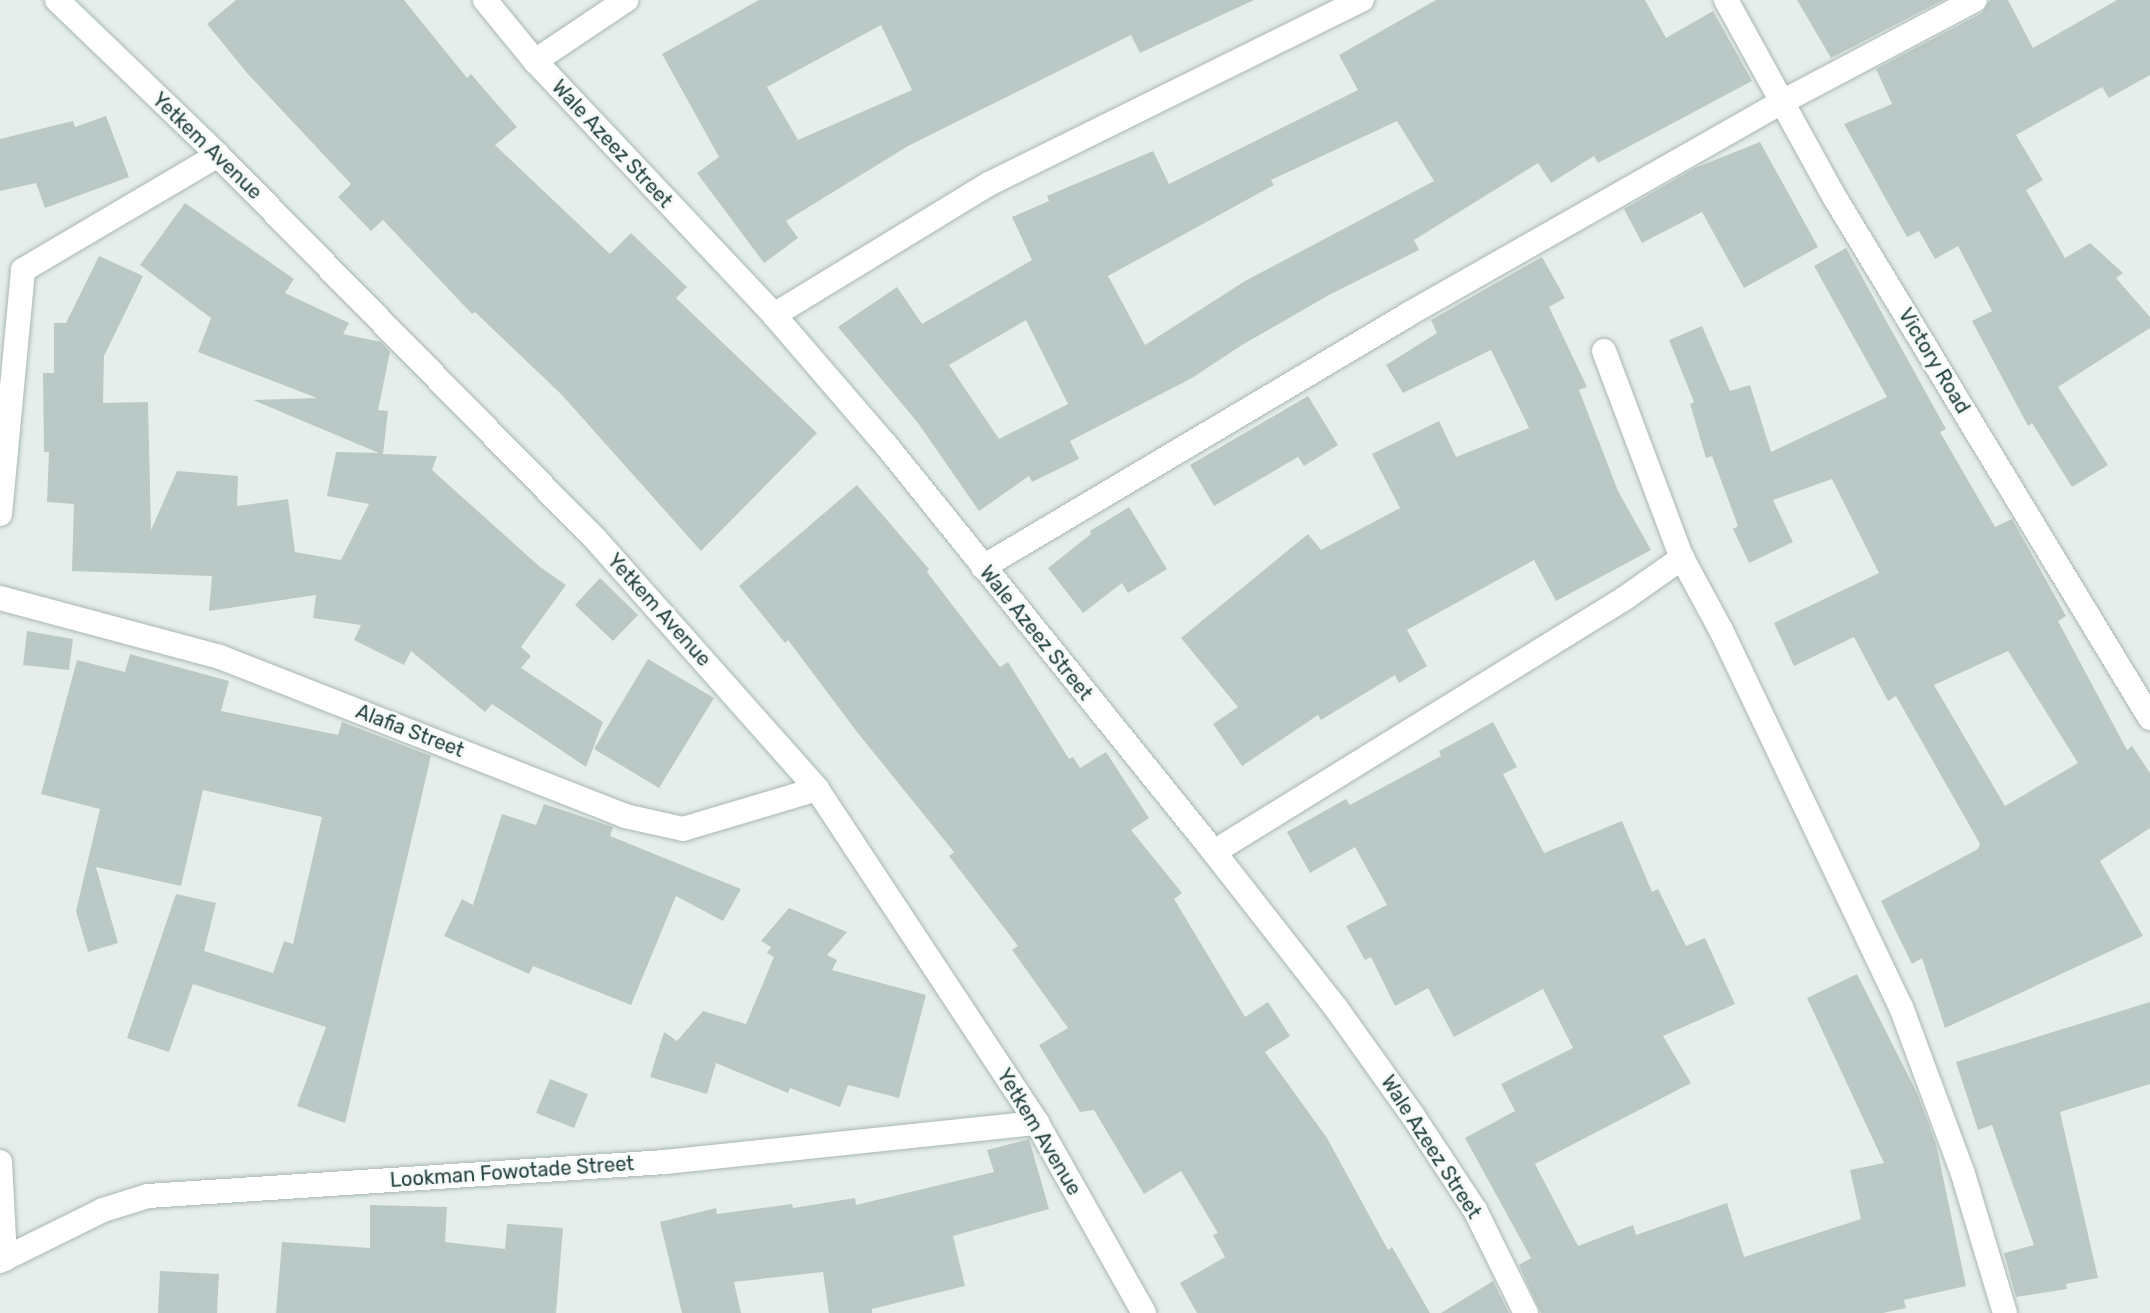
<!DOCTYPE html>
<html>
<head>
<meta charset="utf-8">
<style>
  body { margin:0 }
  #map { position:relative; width:2150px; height:1313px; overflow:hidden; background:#e6eeec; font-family:Rubik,sans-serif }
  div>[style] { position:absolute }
  .building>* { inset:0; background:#bbc9c6 }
  .roads { filter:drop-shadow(0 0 2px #a8b7b5) drop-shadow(0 0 2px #a8b7b5) }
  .minor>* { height:24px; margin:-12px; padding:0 12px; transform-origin:12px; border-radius:12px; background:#fff }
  span { translate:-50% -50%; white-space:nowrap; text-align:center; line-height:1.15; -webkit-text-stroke:6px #f6fbf9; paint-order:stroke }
  .street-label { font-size:20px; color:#24413f }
</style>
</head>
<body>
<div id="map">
  <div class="building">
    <div style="clip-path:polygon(236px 0,404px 0,467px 78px,471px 74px,517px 127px,495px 145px,610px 254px,631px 233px,687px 287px,676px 298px,817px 433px,701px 551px,562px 395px,475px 312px,472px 314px,383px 220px,371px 231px,338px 197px,351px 184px,247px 73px,207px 24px)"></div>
    <div style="clip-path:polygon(evenodd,759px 0,1254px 0,1140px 53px,1131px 35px,908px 146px,786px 221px,798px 238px,764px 263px,697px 173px,719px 157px,662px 54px,759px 0,881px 25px,912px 90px,798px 140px,767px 87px,881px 25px)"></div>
    <div style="clip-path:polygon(evenodd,1436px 0,1645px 0,1666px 38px,1713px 11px,1752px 81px,1598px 163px,1594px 156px,1551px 183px,1538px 163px,1414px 240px,1419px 250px,1329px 295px,1242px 345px,1192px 378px,1070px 441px,1079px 459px,1032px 482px,1029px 476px,979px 511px,918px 423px,838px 327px,897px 287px,922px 324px,1032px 260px,1012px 217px,1049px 201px,1047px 196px,1153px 151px,1169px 184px,1358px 90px,1339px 55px,1436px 0,1397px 121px,1434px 181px,1245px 281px,1145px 345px,1108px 276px,1274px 185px,1271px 180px,1397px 121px,1436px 0,1026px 320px,1068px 404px,999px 439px,949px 365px,1026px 320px)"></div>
    <div style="clip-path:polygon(1797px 0,1943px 0,1831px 58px)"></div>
    <div style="clip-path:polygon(1990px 0,2008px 0,2033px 48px,2117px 0,2150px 0,2150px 75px,2109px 98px,2102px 87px,2016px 135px,2043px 180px,2026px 190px,2065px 258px,2090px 243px,2123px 273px,2116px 278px,2150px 317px,2150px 328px,2058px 387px,2108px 465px,2072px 487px,2032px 423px,2028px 426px,1972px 321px,1992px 311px,1958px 246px,1935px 259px,1919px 231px,1907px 237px,1844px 124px,1892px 104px,1876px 69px,1982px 13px)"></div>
    <div style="clip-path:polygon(106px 116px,129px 177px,45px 208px,36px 183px,0 191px,0 139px,73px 121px,75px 127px)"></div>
    <div style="clip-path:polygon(1760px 142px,1818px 247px,1744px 288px,1702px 212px,1642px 243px,1624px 209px,1695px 168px)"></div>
    <div style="clip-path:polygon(185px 203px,294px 279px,285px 293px,349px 323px,343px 334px,381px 342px,390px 352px,378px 410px,388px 411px,383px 454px,437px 456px,432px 470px,540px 567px,566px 585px,521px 647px,531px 656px,521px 668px,603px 722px,586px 767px,492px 704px,485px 712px,411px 651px,404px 665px,354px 640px,361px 625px,313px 618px,316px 595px,209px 611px,212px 576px,72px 571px,74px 504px,47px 502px,49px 452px,44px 452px,43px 373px,54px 373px,54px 323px,66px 323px,99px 256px,143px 276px,104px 356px,103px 403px,148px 402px,151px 530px,177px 471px,238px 476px,237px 506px,288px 499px,295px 552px,341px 560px,369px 504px,327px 496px,336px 452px,379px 453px,253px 400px,317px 398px,198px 352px,211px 318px,140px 265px)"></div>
    <div style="clip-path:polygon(evenodd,1846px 248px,1946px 429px,1940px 432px,1995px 527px,2012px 519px,2066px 616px,2058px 621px,2127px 750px,2132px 746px,2150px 773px,2150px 828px,2100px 861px,2143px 936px,1945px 1028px,1922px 958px,1912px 964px,1881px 901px,1978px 849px,1980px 844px,1896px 696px,1888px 701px,1854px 637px,1794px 666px,1774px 623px,1879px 573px,1832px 479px,1773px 500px,1793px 542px,1749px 563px,1733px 529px,1738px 526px,1712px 456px,1706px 458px,1690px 404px,1694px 402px,1669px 340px,1702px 326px,1730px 391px,1750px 385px,1771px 452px,1887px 397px,1814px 266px,1846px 248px,2008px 651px,2078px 763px,2005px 806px,1934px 685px,2008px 651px)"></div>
    <div style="clip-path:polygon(1542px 257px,1565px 298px,1549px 307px,1587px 387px,1579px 390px,1618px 491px,1651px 550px,1556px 601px,1534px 560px,1407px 630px,1427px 666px,1399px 683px,1395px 675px,1321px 720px,1318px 715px,1242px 766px,1213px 724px,1238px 707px,1181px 638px,1308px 534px,1321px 550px,1400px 508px,1372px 454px,1439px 421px,1456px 457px,1529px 428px,1491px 350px,1403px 393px,1386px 365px,1437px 333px,1431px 320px)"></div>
    <div style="clip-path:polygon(1308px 396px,1338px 445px,1304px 466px,1298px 457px,1214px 506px,1190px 465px)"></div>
    <div style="clip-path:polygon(857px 485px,929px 569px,927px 572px,1000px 667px,1008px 662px,1069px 759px,1073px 757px,1080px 768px,1106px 752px,1149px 818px,1131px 830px,1182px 893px,1174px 899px,1245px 1017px,1268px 1002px,1290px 1036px,1265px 1052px,1327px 1138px,1388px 1250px,1392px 1247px,1430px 1313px,1197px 1313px,1180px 1283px,1225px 1257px,1213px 1235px,1218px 1233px,1181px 1171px,1144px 1194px,1094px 1110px,1080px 1112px,1039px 1045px,1068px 1028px,1012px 950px,1018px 946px,949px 856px,954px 852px,857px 732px,788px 640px,785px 643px,739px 586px)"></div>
    <div style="clip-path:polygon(1129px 507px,1167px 569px,1128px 593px,1122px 583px,1083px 613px,1048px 568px,1091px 534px,1090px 531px)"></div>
    <div style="clip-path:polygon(600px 578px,638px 615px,613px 641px,575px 605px)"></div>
    <div style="clip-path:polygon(27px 631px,73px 639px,69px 670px,23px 665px)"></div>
    <div style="clip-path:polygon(130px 654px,229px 681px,221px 711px,338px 735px,342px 722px,431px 756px,345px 1123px,297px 1106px,326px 1027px,193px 984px,169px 1052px,127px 1038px,176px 894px,216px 903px,204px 951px,273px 973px,284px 941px,293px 944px,322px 817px,203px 790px,181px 886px,96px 867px,118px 943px,88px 952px,76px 911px,100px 809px,41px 794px,77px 660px,125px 672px)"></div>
    <div style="clip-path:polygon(648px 659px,714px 698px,659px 788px,594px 749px)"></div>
    <div style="clip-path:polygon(1493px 722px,1517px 767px,1503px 774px,1544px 853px,1622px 821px,1652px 892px,1658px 889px,1686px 946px,1705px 938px,1735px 1004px,1663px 1036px,1691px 1083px,1535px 1164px,1578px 1246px,1633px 1225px,1636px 1235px,1727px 1203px,1744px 1257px,1861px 1219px,1850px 1170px,1884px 1163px,1807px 998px,1857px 974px,1917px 1093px,1936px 1144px,1966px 1286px,1904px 1300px,1906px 1308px,1883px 1313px,1541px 1313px,1519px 1265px,1531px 1258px,1465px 1138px,1515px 1111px,1501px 1084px,1573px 1048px,1543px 989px,1454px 1037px,1428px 988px,1395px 1006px,1371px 957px,1365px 960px,1346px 926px,1387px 905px,1355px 847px,1310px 873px,1287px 832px,1346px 799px,1350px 805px,1441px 756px,1439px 751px)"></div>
    <div style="clip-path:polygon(544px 804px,613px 827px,610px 836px,741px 889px,723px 921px,676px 896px,631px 1005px,533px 966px,529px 974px,444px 936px,462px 899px,473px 905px,502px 814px,536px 825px)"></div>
    <div style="clip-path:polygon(789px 908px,847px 932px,827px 955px,837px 960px,832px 970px,926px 995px,899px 1098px,848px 1085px,840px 1107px,790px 1088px,788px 1093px,716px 1063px,707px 1094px,650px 1077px,664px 1032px,677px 1041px,703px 1011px,746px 1024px,774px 957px,767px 953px,771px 947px,761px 941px)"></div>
    <div style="clip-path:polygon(2150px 1002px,2150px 1084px,2060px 1112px,2098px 1278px,2066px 1284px,2067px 1289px,2016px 1297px,2004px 1253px,2034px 1245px,1992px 1125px,1978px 1130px,1956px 1062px)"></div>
    <div style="clip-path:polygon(550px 1079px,588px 1094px,574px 1128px,536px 1113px)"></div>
    <div style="clip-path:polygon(1029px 1139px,1049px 1209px,953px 1236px,965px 1286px,872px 1309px,872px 1313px,829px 1313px,823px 1272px,734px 1282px,741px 1313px,682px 1313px,660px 1222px,716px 1208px,717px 1214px,792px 1204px,793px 1208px,855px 1198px,856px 1205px,994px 1172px,987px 1150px)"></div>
    <div style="clip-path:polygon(370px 1205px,447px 1207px,445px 1242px,505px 1249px,507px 1224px,563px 1228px,556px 1313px,276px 1313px,282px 1242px,370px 1248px)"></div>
    <div style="clip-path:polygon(160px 1271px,219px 1274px,217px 1313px,158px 1313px)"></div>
    <div style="clip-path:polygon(1493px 1281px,1509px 1313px,1441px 1313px)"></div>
  </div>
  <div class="roads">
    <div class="minor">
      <div style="left:57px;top:0;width:223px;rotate:43.9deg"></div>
      <div style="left:218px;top:155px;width:542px;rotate:45.52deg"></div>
      <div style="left:598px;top:542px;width:330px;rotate:48.4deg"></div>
      <div style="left:817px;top:789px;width:400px;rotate:56.6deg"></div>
      <div style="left:1037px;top:1123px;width:218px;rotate:60.6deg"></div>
      <div style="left:485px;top:0;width:79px;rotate:50.7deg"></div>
      <div style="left:535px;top:61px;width:349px;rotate:46.7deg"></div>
      <div style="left:774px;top:315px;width:172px;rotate:49.3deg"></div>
      <div style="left:886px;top:445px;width:523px;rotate:51.13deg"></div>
      <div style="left:1214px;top:852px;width:198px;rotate:52deg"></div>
      <div style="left:1336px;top:1008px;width:133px;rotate:54.5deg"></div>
      <div style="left:1413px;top:1116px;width:113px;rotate:56.6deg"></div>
      <div style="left:1475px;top:1210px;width:115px;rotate:63.7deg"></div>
      <div style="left:1726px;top:0;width:226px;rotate:61.2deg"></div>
      <div style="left:1835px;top:198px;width:608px;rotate:58.79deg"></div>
      <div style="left:535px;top:61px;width:110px;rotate:-33.8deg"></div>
      <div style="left:774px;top:315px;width:252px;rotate:-31.4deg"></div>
      <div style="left:989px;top:184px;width:416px;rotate:-26.3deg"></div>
      <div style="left:1604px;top:351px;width:221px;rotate:69.4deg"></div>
      <div style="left:0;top:514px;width:245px;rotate:-84.6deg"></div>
      <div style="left:23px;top:270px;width:226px;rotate:-30.5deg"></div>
      <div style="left:983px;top:567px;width:493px;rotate:-30.7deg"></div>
      <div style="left:1407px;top:315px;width:431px;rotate:-29.6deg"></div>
      <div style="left:1782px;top:102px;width:218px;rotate:-27.9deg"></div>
      <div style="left:0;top:598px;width:228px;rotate:15deg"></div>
      <div style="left:220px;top:657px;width:435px;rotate:21.4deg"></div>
      <div style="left:625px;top:816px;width:59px;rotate:12.6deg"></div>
      <div style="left:683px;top:829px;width:140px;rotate:-16.6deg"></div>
      <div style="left:1214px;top:852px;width:483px;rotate:-31.7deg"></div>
      <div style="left:1625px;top:598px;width:70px;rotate:-35.1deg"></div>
      <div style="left:1682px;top:558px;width:82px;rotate:61.6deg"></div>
      <div style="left:1721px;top:630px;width:418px;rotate:64.5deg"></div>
      <div style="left:1901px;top:1007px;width:178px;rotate:69.6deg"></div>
      <div style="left:1963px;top:1174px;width:145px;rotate:73.2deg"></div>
      <div style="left:0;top:1162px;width:97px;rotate:87deg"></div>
      <div style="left:0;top:1261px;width:115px;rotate:-26.3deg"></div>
      <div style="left:103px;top:1210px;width:47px;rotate:-17.3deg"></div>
      <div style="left:148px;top:1196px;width:518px;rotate:-3.76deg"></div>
      <div style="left:665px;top:1162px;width:374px;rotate:-6deg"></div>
    </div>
  </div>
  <div class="street-label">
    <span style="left:612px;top:144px;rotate:47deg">Wale Azeez Street</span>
    <span style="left:207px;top:146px;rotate:44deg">Yetkem Avenue</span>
    <span style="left:1934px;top:361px;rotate:59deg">Victory Road</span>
    <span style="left:659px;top:610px;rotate:48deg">Yetkem Avenue</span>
    <span style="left:1036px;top:633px;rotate:51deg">Wale Azeez Street</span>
    <span style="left:410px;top:731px;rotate:21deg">Alafia Street</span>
    <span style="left:1039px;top:1132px;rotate:59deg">Yetkem Avenue</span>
    <span style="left:1431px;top:1147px;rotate:57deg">Wale Azeez Street</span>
    <span style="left:512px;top:1172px;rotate:-4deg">Lookman Fowotade Street</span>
  </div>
</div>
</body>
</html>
